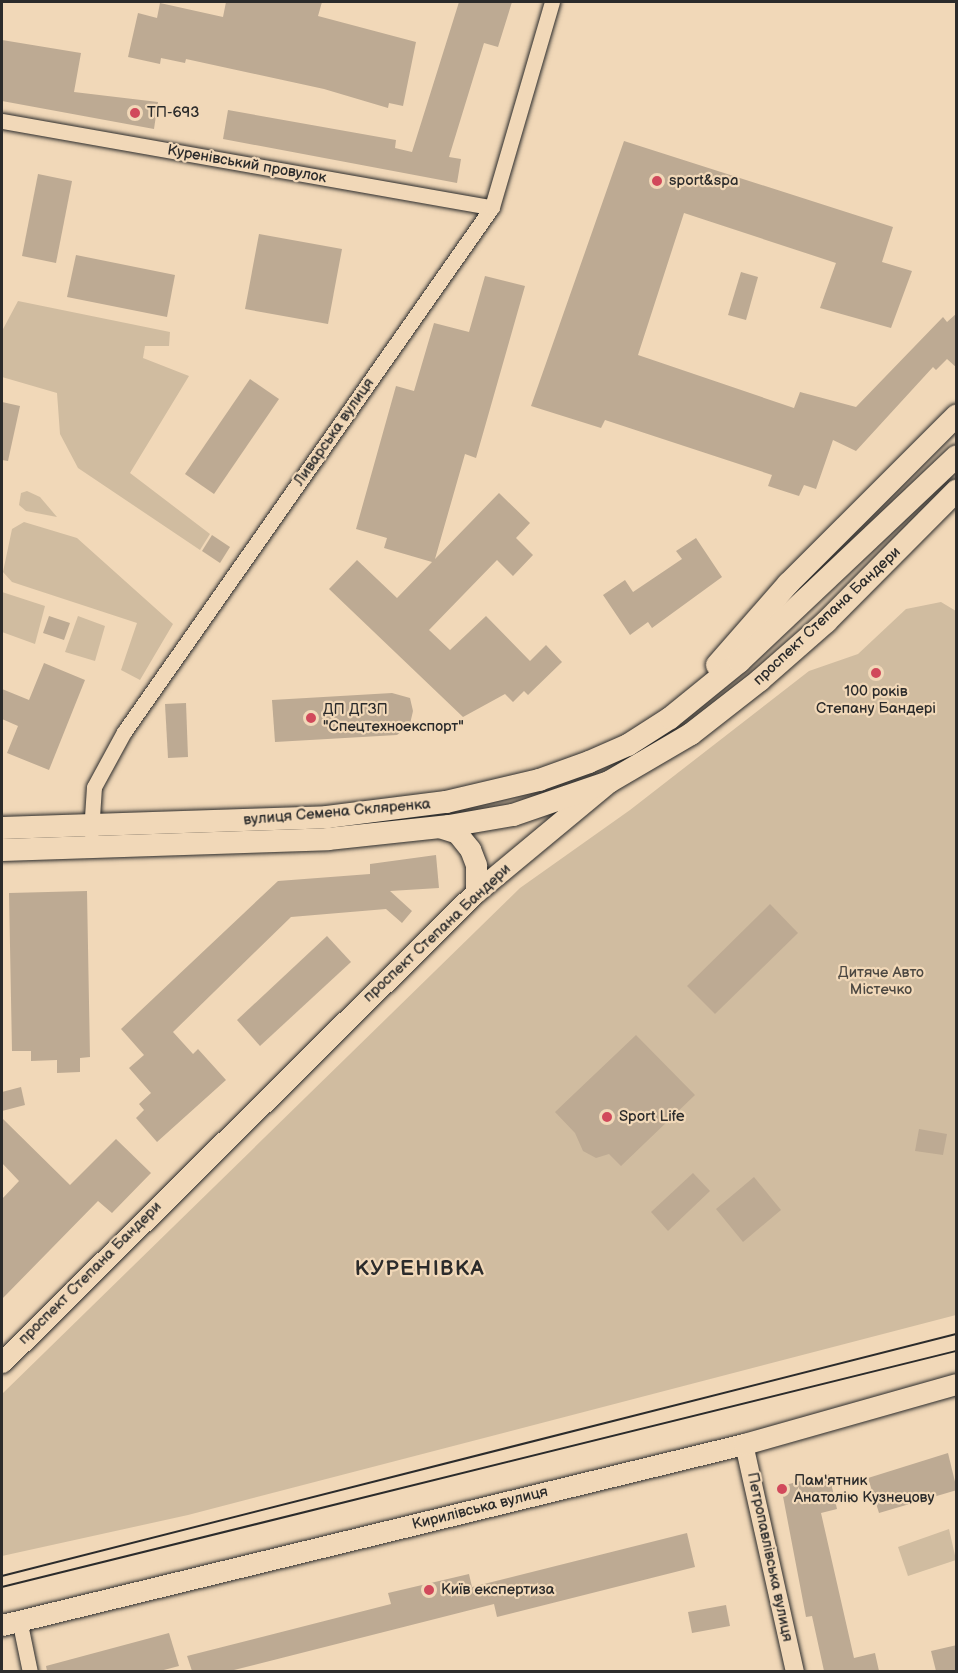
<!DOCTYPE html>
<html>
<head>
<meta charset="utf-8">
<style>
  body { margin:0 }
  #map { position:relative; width:958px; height:1673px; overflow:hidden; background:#f1d8b8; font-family:"Balsamiq Sans",sans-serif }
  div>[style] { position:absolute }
  .green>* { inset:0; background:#d0bca0 }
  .building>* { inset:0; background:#bdaa93 }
  .roads { filter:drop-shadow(0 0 2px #2b2b2b) drop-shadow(0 0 2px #2b2b2b) }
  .minor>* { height:15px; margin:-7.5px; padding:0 7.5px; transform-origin:7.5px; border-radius:7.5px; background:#f1d8b8 }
  .tertiary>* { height:18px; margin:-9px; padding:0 9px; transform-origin:9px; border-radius:9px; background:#f1d8b8 }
  .secondary>* { height:21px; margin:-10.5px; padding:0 10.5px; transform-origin:10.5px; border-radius:10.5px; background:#f1d8b8 }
  .primary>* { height:22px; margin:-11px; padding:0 11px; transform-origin:11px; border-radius:11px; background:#f1d8b8 }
  .tram>* { height:1.5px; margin:-0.75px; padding:0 0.75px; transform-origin:0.75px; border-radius:0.75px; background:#2b2b2b }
  .dots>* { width:16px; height:16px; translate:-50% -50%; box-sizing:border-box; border:3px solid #f1d8b8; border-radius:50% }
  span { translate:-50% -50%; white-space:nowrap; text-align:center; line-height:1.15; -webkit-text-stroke:4.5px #f1d8b8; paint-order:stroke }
  .poi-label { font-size:15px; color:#2b2b2b }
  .left { translate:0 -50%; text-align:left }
  .street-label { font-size:15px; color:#2b2b2b }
  .park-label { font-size:15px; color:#4c4842 }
  .district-label { font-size:21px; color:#2b2b2b; font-weight:700; letter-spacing:1.5px }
  .frame { position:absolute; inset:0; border:3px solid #2b2b2b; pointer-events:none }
</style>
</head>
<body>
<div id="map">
  <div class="green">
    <div style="clip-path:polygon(18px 301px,170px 332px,169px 346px,145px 346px,143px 358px,189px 376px,130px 473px,210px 534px,200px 550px,78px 468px,60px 434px,57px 393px,2px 377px,2px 331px)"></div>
    <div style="clip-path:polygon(27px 491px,40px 497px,57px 517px,26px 511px,19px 505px,21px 493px)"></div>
    <div style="clip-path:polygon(24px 522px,77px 538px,173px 624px,140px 680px,121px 670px,137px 623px,12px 582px,3px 572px,12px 529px)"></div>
    <div style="clip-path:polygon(2px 592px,45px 606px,35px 644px,2px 632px)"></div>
    <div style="clip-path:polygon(941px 602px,956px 611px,956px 1315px,188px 1515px,2px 1556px,2px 1394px,520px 888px,630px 810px,809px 671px,858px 654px,906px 609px)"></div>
    <div style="clip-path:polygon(78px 616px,105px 626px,95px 661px,65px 652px)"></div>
    <div style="clip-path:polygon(949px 1529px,956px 1560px,908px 1576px,898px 1547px)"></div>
  </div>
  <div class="building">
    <div style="clip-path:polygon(226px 2px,322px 2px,318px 16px,416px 42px,403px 106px,389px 103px,388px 108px,324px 89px,186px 59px,185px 63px,161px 58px,160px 64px,128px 57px,138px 13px,157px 18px,160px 3px,223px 17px)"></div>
    <div style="clip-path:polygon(459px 2px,512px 2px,498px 47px,484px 43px,449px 157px,461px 159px,457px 183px,223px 139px,228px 110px,396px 140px,395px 148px,412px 152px)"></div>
    <div style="clip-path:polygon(2px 40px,81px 53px,74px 92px,158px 102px,154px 129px,2px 101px)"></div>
    <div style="clip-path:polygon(624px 141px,893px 227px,882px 262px,912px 271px,891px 328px,820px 308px,836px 263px,684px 213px,638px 355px,794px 408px,800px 392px,856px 407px,943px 317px,947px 322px,957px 313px,957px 368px,947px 359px,936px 370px,933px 367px,856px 451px,833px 440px,816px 489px,804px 485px,799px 496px,768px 486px,772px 475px,605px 420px,601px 428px,531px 406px)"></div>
    <div style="clip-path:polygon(38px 174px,72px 181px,56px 263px,22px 256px)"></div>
    <div style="clip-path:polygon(259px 234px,342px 249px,328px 324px,245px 309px)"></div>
    <div style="clip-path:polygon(76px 255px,175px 275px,167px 317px,67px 297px)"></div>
    <div style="clip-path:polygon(741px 272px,758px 277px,746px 320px,728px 315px)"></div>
    <div style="clip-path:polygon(485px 276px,525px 286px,476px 458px,465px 454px,435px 559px,499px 493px,530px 523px,516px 538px,533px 555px,513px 576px,497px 560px,429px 630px,450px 650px,486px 616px,530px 661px,546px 645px,562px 662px,528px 695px,524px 691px,513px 702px,505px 694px,463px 717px,329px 589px,357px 560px,397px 598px,432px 562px,384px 548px,387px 538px,356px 529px,396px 386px,414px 391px,434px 323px,469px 332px)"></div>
    <div style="clip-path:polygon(250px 379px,279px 399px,214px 494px,185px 474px)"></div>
    <div style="clip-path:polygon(2px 402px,20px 406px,8px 461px,2px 460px)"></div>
    <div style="clip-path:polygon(212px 535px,230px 547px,220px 563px,202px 551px)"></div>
    <div style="clip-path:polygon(696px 538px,722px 577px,652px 628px,648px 622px,630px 635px,603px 595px,625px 580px,633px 592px,682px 559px,676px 551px)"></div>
    <div style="clip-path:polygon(49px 616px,70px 623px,64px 640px,43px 633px)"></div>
    <div style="clip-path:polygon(44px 663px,85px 680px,49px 770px,7px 753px,18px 726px,2px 719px,2px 689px,29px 700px)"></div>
    <div style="clip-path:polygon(392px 693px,410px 698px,413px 711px,410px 724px,397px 735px,275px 742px,272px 700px)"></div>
    <div style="clip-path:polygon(186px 703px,188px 757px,168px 758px,165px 704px)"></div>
    <div style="clip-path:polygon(436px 855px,439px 888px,390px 891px,412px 911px,402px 923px,386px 909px,291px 917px,173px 1032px,193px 1054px,198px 1049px,226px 1080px,157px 1142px,136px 1118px,144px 1110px,139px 1104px,151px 1093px,129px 1068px,144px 1055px,121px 1029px,278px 881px,370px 874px,370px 864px)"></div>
    <div style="clip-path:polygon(87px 891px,90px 1057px,80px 1058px,80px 1072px,57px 1073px,57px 1060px,31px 1061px,31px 1051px,12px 1051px,9px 893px)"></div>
    <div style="clip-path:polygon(770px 904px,798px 933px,715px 1014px,687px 986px)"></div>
    <div style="clip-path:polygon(327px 936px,351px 962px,260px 1046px,237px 1020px)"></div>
    <div style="clip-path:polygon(636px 1035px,695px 1095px,621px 1166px,609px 1154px,596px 1158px,583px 1151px,575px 1133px,555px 1112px)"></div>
    <div style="clip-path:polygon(21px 1087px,25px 1105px,2px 1111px,2px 1092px)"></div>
    <div style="clip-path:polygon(2px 1118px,70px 1185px,116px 1139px,151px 1173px,112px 1213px,98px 1201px,2px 1299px,2px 1199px,19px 1181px,2px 1163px)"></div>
    <div style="clip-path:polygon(919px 1129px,947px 1134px,943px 1155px,915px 1151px)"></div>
    <div style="clip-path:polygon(693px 1173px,710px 1191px,668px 1231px,651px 1212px)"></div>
    <div style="clip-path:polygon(754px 1177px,781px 1210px,743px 1242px,716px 1209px)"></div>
    <div style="clip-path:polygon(948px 1453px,957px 1490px,879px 1513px,868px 1478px)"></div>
    <div style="clip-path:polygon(829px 1474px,837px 1509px,821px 1513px,854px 1658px,875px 1653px,879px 1671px,824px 1671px,812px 1616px,806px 1617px,781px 1486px)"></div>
    <div style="clip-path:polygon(687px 1533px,695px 1567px,497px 1617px,494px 1604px,230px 1671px,192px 1671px,187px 1656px,391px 1604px,388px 1593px,469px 1574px,472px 1587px)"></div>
    <div style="clip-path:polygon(726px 1605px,730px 1626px,692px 1633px,688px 1612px)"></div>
    <div style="clip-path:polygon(169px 1633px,179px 1666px,160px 1671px,47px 1671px,46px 1666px)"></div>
    <div style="clip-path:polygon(957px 1645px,957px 1671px,936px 1671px,931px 1651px)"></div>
  </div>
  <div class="roads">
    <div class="minor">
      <div style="left:2px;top:121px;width:497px;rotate:10deg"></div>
      <div style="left:91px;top:832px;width:45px;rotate:-86.2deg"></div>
      <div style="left:94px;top:787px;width:63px;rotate:-61.4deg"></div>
      <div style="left:124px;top:732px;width:641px;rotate:-54.97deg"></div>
      <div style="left:492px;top:207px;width:214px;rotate:-73.7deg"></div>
      <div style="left:19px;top:1619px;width:54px;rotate:78.3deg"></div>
    </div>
    <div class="tertiary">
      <div style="left:744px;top:1444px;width:234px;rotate:77.4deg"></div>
    </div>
    <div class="secondary">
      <div style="left:439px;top:827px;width:19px;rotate:18deg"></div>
      <div style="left:457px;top:833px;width:21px;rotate:51deg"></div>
      <div style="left:470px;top:849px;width:17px;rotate:69deg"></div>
      <div style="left:476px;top:865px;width:27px;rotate:90deg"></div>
      <div style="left:2px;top:1362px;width:668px;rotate:-44.76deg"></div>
      <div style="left:476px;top:892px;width:169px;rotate:-39.7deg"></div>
      <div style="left:2px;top:1625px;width:764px;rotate:-13.71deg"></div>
      <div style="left:744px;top:1444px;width:220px;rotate:-15.8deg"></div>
    </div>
    <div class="primary">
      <div style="left:717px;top:665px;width:108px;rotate:-48.8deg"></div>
      <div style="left:788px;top:584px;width:238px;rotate:-45deg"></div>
      <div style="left:2px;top:828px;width:325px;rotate:-1.9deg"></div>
      <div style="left:327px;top:817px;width:120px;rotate:-7.2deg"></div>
      <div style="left:446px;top:802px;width:96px;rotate:-13.3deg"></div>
      <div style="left:539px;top:780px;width:53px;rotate:-19.8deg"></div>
      <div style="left:589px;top:762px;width:43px;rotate:-23.6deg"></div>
      <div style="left:628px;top:745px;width:50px;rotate:-32.7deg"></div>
      <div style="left:670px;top:718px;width:89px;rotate:-39.1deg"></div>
      <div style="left:739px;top:662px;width:299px;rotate:-43.4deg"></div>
      <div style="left:2px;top:850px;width:326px;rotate:-1.9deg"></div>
      <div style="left:328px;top:839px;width:122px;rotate:-6.1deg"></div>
      <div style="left:449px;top:826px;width:65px;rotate:-9.8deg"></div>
      <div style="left:513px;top:815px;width:102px;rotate:-19deg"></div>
      <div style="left:609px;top:782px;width:95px;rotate:-30.3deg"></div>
      <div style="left:691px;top:734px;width:88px;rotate:-38deg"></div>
      <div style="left:760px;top:680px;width:88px;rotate:-41.3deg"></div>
      <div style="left:826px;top:622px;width:185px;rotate:-45.2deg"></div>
    </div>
  </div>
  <div class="tram">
    <div style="left:2px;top:1576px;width:984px;rotate:-14.23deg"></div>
    <div style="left:2px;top:1587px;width:983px;rotate:-13.89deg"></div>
  </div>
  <div class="dots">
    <div style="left:135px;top:113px;background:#d1495b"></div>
    <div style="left:657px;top:181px;background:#d1495b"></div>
    <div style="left:876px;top:673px;background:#d1495b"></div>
    <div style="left:311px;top:718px;background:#d1495b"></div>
    <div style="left:607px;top:1117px;background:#d1495b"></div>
    <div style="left:782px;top:1489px;background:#d1495b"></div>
    <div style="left:429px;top:1590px;background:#d1495b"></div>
  </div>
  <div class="poi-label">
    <span class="left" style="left:147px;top:113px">ТП-693</span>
    <span class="left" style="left:669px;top:181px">sport&amp;spa</span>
    <span style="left:876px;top:700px">100 років<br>Степану Бандері</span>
    <span class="left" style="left:323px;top:718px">ДП ДГЗП<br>"Спецтехноекспорт"</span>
    <span class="left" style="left:619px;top:1117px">Sport Life</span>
    <span class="left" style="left:794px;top:1489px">Пам'ятник<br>Анатолію Кузнецову</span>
    <span class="left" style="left:441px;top:1590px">Київ експертиза</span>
  </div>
  <div class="street-label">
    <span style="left:247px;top:164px;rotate:10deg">Куренівський провулок</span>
    <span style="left:334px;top:432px;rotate:-55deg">Ливарська вулиця</span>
    <span style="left:827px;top:616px;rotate:-43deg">проспект Степана Бандери</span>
    <span style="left:337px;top:812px;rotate:-5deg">вулиця Семена Скляренка</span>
    <span style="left:437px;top:933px;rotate:-43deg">проспект Степана Бандери</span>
    <span style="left:90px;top:1273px;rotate:-45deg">проспект Степана Бандери</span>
    <span style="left:480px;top:1508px;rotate:-14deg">Кирилівська вулиця</span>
    <span style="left:770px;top:1557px;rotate:78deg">Петропавлівська вулиця</span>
  </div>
  <div class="park-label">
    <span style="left:881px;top:981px">Дитяче Авто<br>Містечко</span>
  </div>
  <div class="district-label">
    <span style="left:420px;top:1269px">КУРЕНІВКА</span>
  </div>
  <div class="frame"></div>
</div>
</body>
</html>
